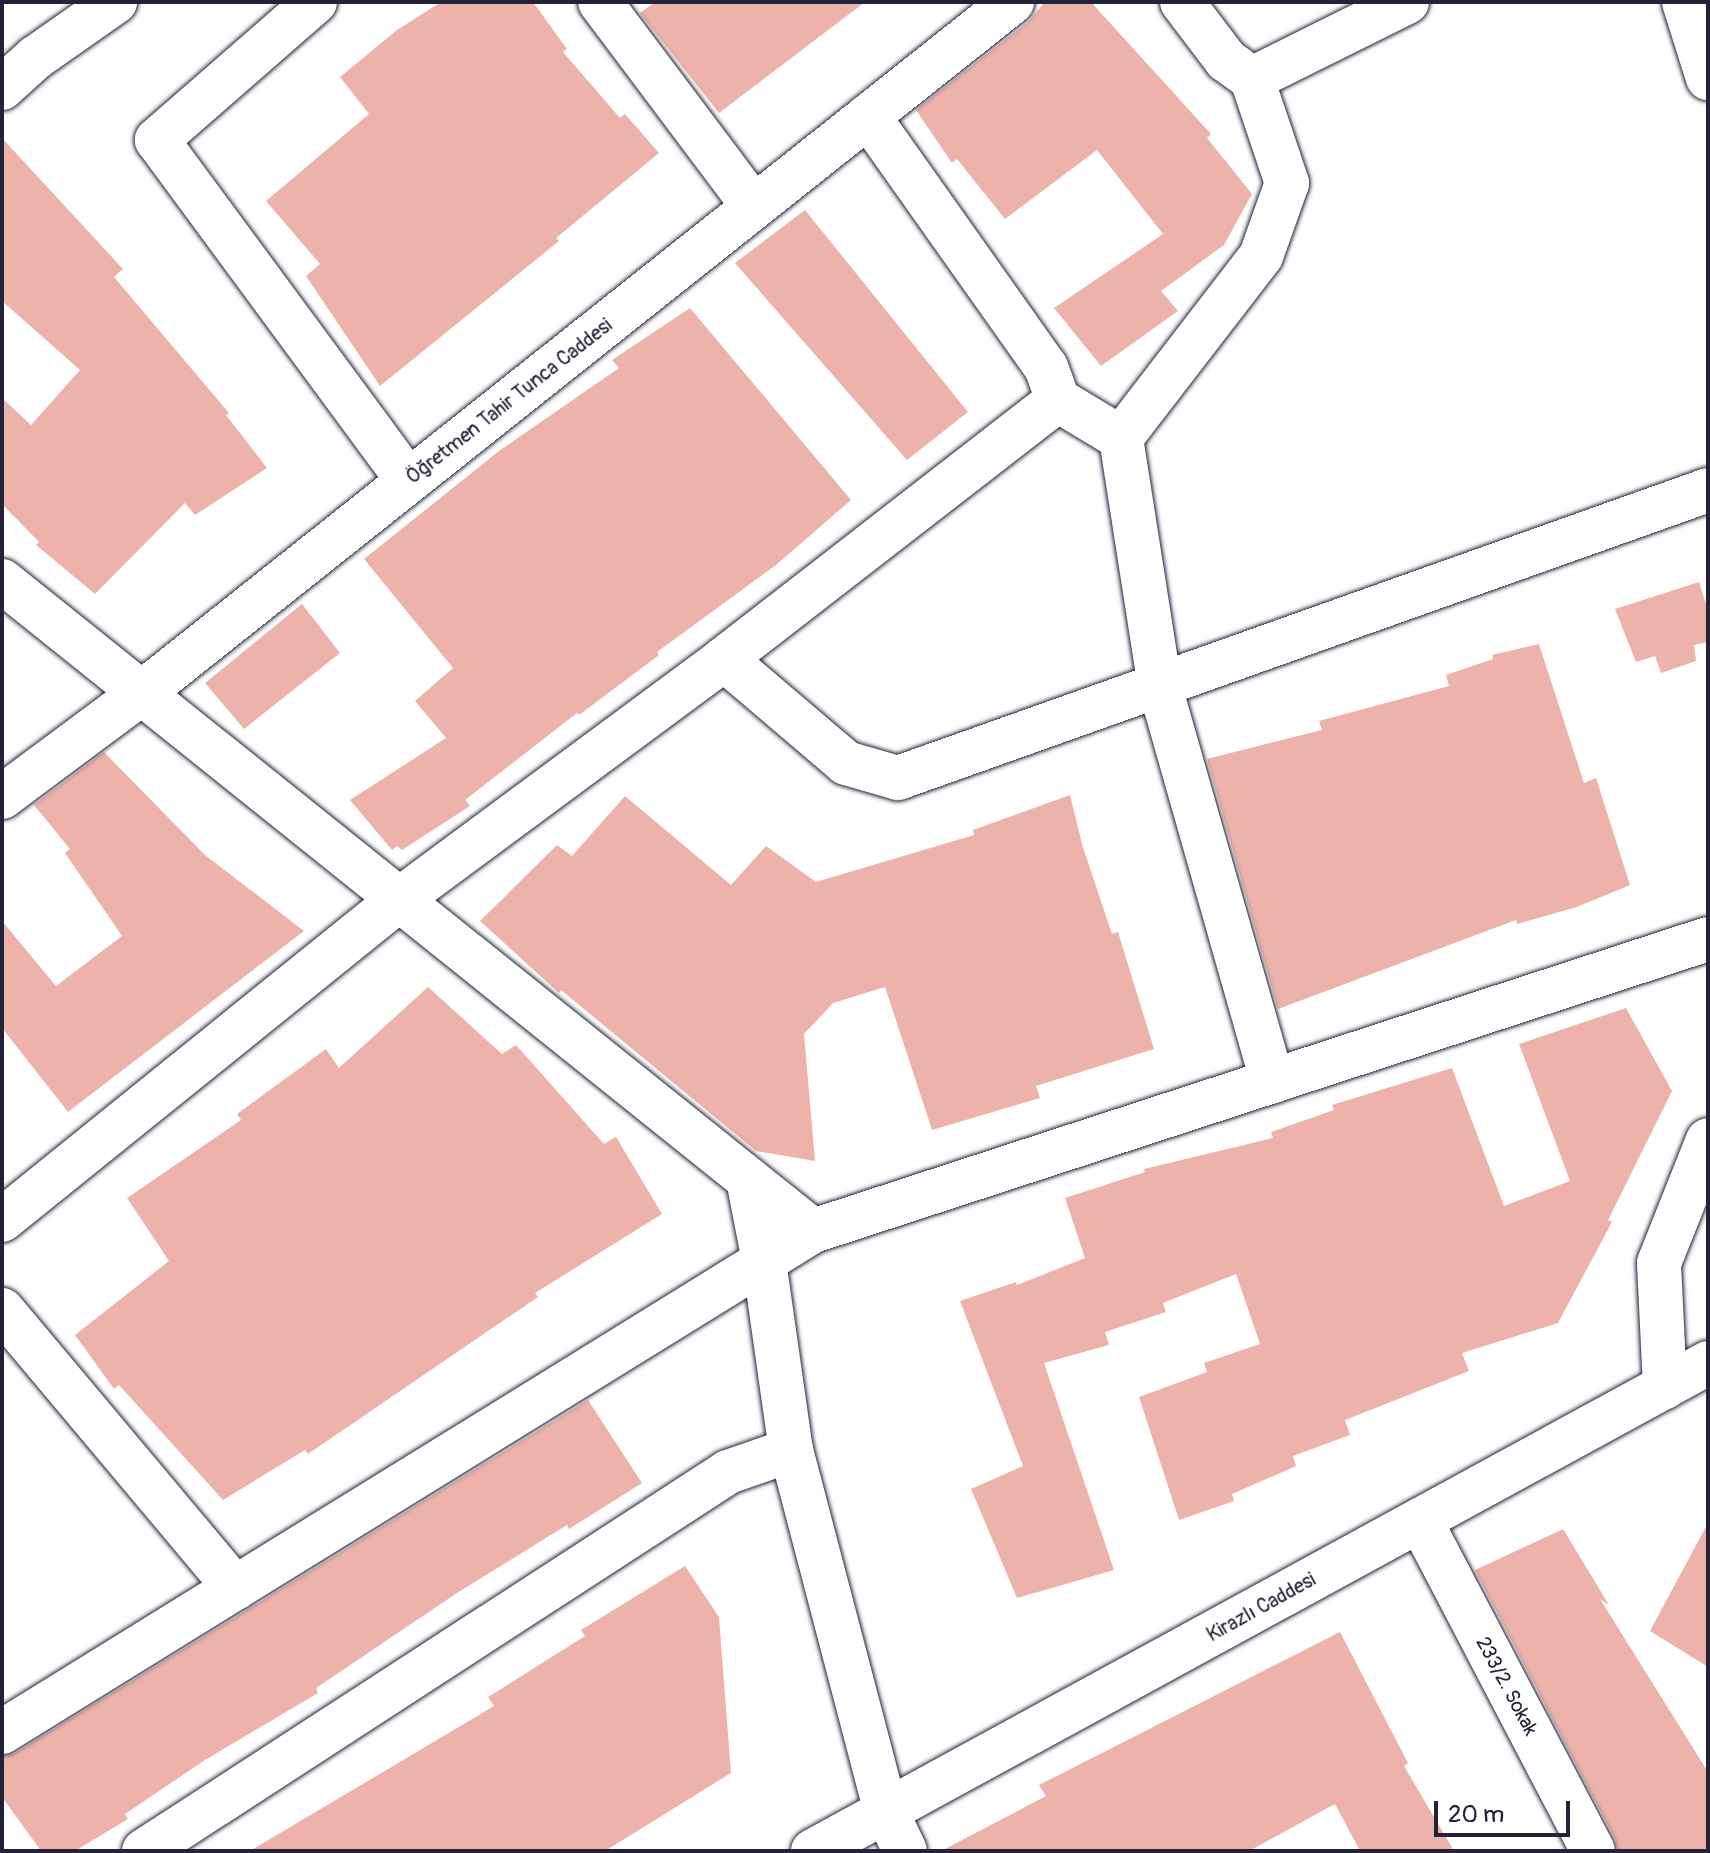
<!DOCTYPE html>
<html>
<head>
<meta charset="utf-8">
<style>
  body { margin:0 }
  #map { position:relative; width:1710px; height:1853px; overflow:hidden; background:#fff; font-family:Pangolin,sans-serif }
  div>[style] { position:absolute }
  .building>* { inset:0; background:#edb2aa }
  .roads { filter:drop-shadow(0 0 2px #22223b) drop-shadow(0 0 2px #22223b) }
  .minor>* { height:44px; margin:-22px; padding:0 22px; transform-origin:22px; border-radius:22px; background:#fff }
  .major>* { height:44px; margin:-22px; padding:0 22px; transform-origin:22px; border-radius:22px; background:#fff }
  span { translate:-50% -50%; white-space:nowrap; text-align:center; line-height:1.15; -webkit-text-stroke:8px #fff; paint-order:stroke }
  .street-label { font-size:20px; color:#22223b }
  .frame { position:absolute; inset:0; border:4px solid #22223b; pointer-events:none }
  .scale { position:absolute; left:1434px; top:1801px; width:136px; height:36px; box-sizing:border-box; border:4px solid #22223b; border-top:0; padding-left:10px; font-size:24px; line-height:28px; white-space:nowrap; color:#22223b; -webkit-text-stroke:6px #fff; paint-order:stroke }
</style>
</head>
<body>
<div id="map">
  <div class="building">
    <div style="clip-path:polygon(441px 2px,533px 2px,567px 49px,563px 52px,620px 118px,625px 114px,659px 153px,556px 238px,559px 241px,380px 386px,306px 276px,320px 264px,266px 201px,369px 114px,340px 77px,397px 30px)"></div>
    <div style="clip-path:polygon(655px 2px,865px 2px,719px 113px,640px 13px)"></div>
    <div style="clip-path:polygon(1045px 2px,1091px 2px,1211px 134px,1207px 138px,1252px 194px,1224px 245px,1161px 291px,1178px 311px,1101px 366px,1054px 308px,1163px 234px,1097px 150px,1005px 219px,957px 159px,952px 163px,916px 110px,1028px 22px)"></div>
    <div style="clip-path:polygon(2px 138px,123px 269px,114px 277px,229px 413px,226px 415px,267px 468px,195px 515px,185px 503px,95px 594px,36px 545px,39px 542px,2px 504px,2px 398px,31px 425px,80px 370px,2px 301px)"></div>
    <div style="clip-path:polygon(805px 210px,968px 412px,907px 460px,735px 263px)"></div>
    <div style="clip-path:polygon(690px 308px,851px 500px,776px 565px,657px 652px,659px 655px,579px 715px,577px 713px,465px 800px,470px 806px,402px 850px,397px 846px,392px 850px,350px 800px,446px 738px,415px 701px,453px 668px,364px 559px,499px 451px,619px 368px,612px 360px)"></div>
    <div style="clip-path:polygon(1699px 582px,1708px 610px,1708px 642px,1694px 645px,1696px 661px,1661px 673px,1655px 656px,1636px 662px,1615px 609px)"></div>
    <div style="clip-path:polygon(302px 604px,340px 653px,244px 729px,205px 683px)"></div>
    <div style="clip-path:polygon(1539px 644px,1584px 783px,1596px 778px,1630px 885px,1577px 907px,1517px 924px,1516px 920px,1278px 1009px,1207px 759px,1322px 730px,1319px 721px,1449px 686px,1446px 675px,1493px 659px,1492px 655px)"></div>
    <div style="clip-path:polygon(104px 752px,205px 855px,304px 931px,68px 1112px,2px 1028px,2px 921px,56px 986px,122px 936px,65px 853px,70px 849px,34px 805px)"></div>
    <div style="clip-path:polygon(1070px 795px,1082px 844px,1112px 934px,1118px 932px,1154px 1049px,1036px 1086px,1040px 1098px,932px 1130px,885px 987px,833px 1003px,804px 1034px,815px 1161px,756px 1151px,561px 990px,559px 993px,480px 921px,557px 845px,572px 856px,625px 796px,731px 885px,766px 846px,816px 882px,974px 835px,973px 830px)"></div>
    <div style="clip-path:polygon(428px 987px,502px 1054px,516px 1045px,604px 1144px,616px 1137px,662px 1214px,535px 1293px,538px 1297px,308px 1454px,305px 1450px,223px 1500px,119px 1385px,114px 1389px,75px 1335px,169px 1261px,127px 1198px,241px 1120px,237px 1114px,326px 1049px,339px 1068px)"></div>
    <div style="clip-path:polygon(1626px 1008px,1672px 1091px,1608px 1220px,1612px 1222px,1558px 1323px,1462px 1353px,1469px 1371px,1345px 1420px,1350px 1435px,1293px 1456px,1296px 1466px,1232px 1494px,1234px 1501px,1179px 1520px,1139px 1397px,1207px 1372px,1204px 1363px,1260px 1344px,1236px 1274px,1163px 1303px,1166px 1312px,1105px 1332px,1109px 1345px,1044px 1363px,1114px 1570px,1017px 1598px,971px 1489px,1023px 1466px,960px 1301px,1016px 1282px,1017px 1285px,1085px 1258px,1065px 1198px,1145px 1172px,1144px 1169px,1273px 1138px,1271px 1132px,1334px 1110px,1332px 1105px,1452px 1068px,1504px 1206px,1570px 1181px,1519px 1044px)"></div>
    <div style="clip-path:polygon(588px 1400px,642px 1483px,569px 1529px,567px 1525px,457px 1593px,316px 1688px,318px 1693px,205px 1760px,125px 1814px,128px 1819px,75px 1851px,41px 1851px,2px 1797px,2px 1757px,15px 1753px)"></div>
    <div style="clip-path:polygon(1708px 1523px,1708px 1667px,1650px 1631px)"></div>
    <div style="clip-path:polygon(1563px 1529px,1609px 1605px,1600px 1599px,1708px 1772px,1708px 1851px,1618px 1851px,1615px 1839px,1475px 1570px)"></div>
    <div style="clip-path:polygon(685px 1566px,719px 1617px,731px 1773px,605px 1851px,250px 1851px,494px 1706px,488px 1697px,585px 1636px,581px 1630px)"></div>
    <div style="clip-path:polygon(1340px 1632px,1408px 1763px,1404px 1766px,1454px 1851px,1360px 1851px,1335px 1804px,1249px 1851px,941px 1851px,1046px 1796px,1039px 1785px)"></div>
  </div>
  <div class="roads">
    <div class="minor">
      <div style="left:315px;top:2px;width:210px;rotate:138.9deg"></div>
      <div style="left:157px;top:140px;width:423px;rotate:53.6deg"></div>
      <div style="left:600px;top:2px;width:256px;rotate:53.1deg"></div>
      <div style="left:1182px;top:2px;width:73px;rotate:52.8deg"></div>
      <div style="left:1226px;top:60px;width:32px;rotate:36deg"></div>
      <div style="left:1252px;top:79px;width:110px;rotate:71.4deg"></div>
      <div style="left:1287px;top:183px;width:77px;rotate:109.6deg"></div>
      <div style="left:1261px;top:256px;width:230px;rotate:127.6deg"></div>
      <div style="left:1121px;top:438px;width:252px;rotate:81.1deg"></div>
      <div style="left:1160px;top:687px;width:410px;rotate:74.1deg"></div>
      <div style="left:1684px;top:2px;width:80px;rotate:72.5deg"></div>
      <div style="left:1252px;top:79px;width:173px;rotate:-26.4deg"></div>
      <div style="left:2px;top:88px;width:45px;rotate:-42.3deg"></div>
      <div style="left:35px;top:58px;width:98px;rotate:-35deg"></div>
      <div style="left:868px;top:116px;width:308px;rotate:54.7deg"></div>
      <div style="left:1046px;top:367px;width:35px;rotate:70deg"></div>
      <div style="left:1058px;top:400px;width:74px;rotate:31.1deg"></div>
      <div style="left:2px;top:581px;width:1039px;rotate:38.71deg"></div>
      <div style="left:724px;top:659px;width:160px;rotate:40.4deg"></div>
      <div style="left:846px;top:763px;width:54px;rotate:16.1deg"></div>
      <div style="left:898px;top:778px;width:860px;rotate:-19.57deg"></div>
      <div style="left:2px;top:797px;width:176px;rotate:-36.7deg"></div>
      <div style="left:143px;top:692px;width:1110px;rotate:-38.45deg"></div>
      <div style="left:748px;top:1179px;width:84px;rotate:79deg"></div>
      <div style="left:764px;top:1261px;width:191px;rotate:81.9deg"></div>
      <div style="left:791px;top:1450px;width:373px;rotate:75.3deg"></div>
      <div style="left:886px;top:1811px;width:44px;rotate:64.6deg"></div>
      <div style="left:2px;top:1220px;width:511px;rotate:-38.89deg"></div>
      <div style="left:400px;top:899px;width:403px;rotate:-36.5deg"></div>
      <div style="left:724px;top:659px;width:423px;rotate:-37.8deg"></div>
      <div style="left:2px;top:1310px;width:363px;rotate:50deg"></div>
      <div style="left:1665px;top:1387px;width:124px;rotate:-92.8deg"></div>
      <div style="left:1659px;top:1263px;width:132px;rotate:-68.3deg"></div>
      <div style="left:1420px;top:1520px;width:373px;rotate:62.4deg"></div>
      <div style="left:2px;top:1732px;width:953px;rotate:-31.71deg"></div>
      <div style="left:813px;top:1231px;width:941px;rotate:-18.07deg"></div>
      <div style="left:144px;top:1851px;width:696px;rotate:-32.98deg"></div>
      <div style="left:728px;top:1472px;width:67px;rotate:-19.2deg"></div>
    </div>
    <div class="major">
      <div style="left:813px;top:1851px;width:1019px;rotate:-28.6deg"></div>
    </div>
  </div>
  <div class="street-label">
    <span style="left:509px;top:401px;rotate:-38deg">Öğretmen Tahir Tunca Caddesi</span>
    <span style="left:1261px;top:1607px;rotate:-29deg">Kirazlı Caddesi</span>
    <span style="left:1507px;top:1686px;rotate:62deg">233/2. Sokak</span>
  </div>
  <div class="frame"></div>
  <div class="scale">20 m</div>
</div>
</body>
</html>
